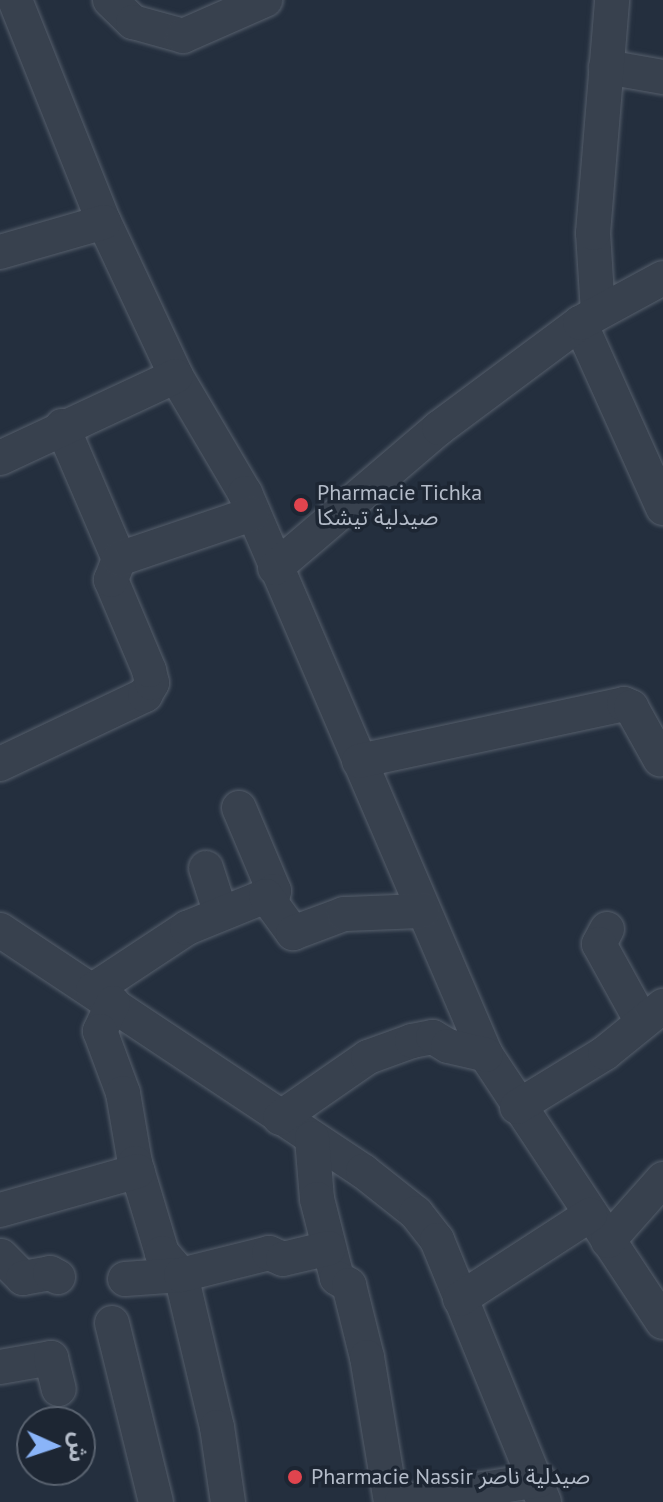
<!DOCTYPE html>
<html>
<head>
<meta charset="utf-8">
<style>
  body { margin:0 }
  #map { position:relative; width:663px; height:1502px; overflow:hidden; background:#242f3e; font-family:"PT Sans","Noto Sans Arabic",sans-serif }
  div>[style] { position:absolute }
  .roads { filter:drop-shadow(0 0 2px #565f6c) drop-shadow(0 0 2px #565f6c) }
  .minor>* { height:34px; margin:-17px; padding:0 17px; transform-origin:17px; border-radius:17px; background:#38414e }
  .dots>* { width:22px; height:22px; translate:-50% -50%; box-sizing:border-box; border:4px solid #1d2633; border-radius:50% }
  span { translate:-50% -50%; white-space:nowrap; text-align:center; line-height:1.15; -webkit-text-stroke:7px #1d2633; paint-order:stroke }
  .poi-label { font-size:22px; color:#b4bcc9 }
  .left { translate:0 -50%; text-align:left }
  .north { position:absolute; left:16px; top:1406px; width:80px; height:80px; box-sizing:border-box; background:#1d2633; border:2px solid #59626f; border-radius:50%; rotate:93deg; font-size:22px; font-weight:700; line-height:32px; text-align:center; color:#b4bcc9 }
  .north::after { content:''; display:block; margin:auto; width:28px; height:36px; background:#8ab4f8; clip-path:polygon(50% 0,100% 100%,50% 72%,0 100%) }
</style>
</head>
<body>
<div id="map">
  <div class="roads">
    <div class="minor">
      <div style="left:15px;top:0;width:239px;rotate:68.2deg"></div>
      <div style="left:104px;top:222px;width:170px;rotate:64.9deg"></div>
      <div style="left:176px;top:376px;width:136px;rotate:59.5deg"></div>
      <div style="left:245px;top:493px;width:611px;rotate:66.79deg"></div>
      <div style="left:486px;top:1055px;width:320px;rotate:56.5deg"></div>
      <div style="left:110px;top:0;width:32px;rotate:44deg"></div>
      <div style="left:133px;top:22px;width:52px;rotate:15.6deg"></div>
      <div style="left:183px;top:36px;width:90px;rotate:-23.7deg"></div>
      <div style="left:606px;top:67px;width:58px;rotate:10deg"></div>
      <div style="left:0;top:252px;width:108px;rotate:-16.1deg"></div>
      <div style="left:598px;top:312px;width:79px;rotate:-93.6deg"></div>
      <div style="left:593px;top:233px;width:234px;rotate:-85.3deg"></div>
      <div style="left:580px;top:323px;width:203px;rotate:65.8deg"></div>
      <div style="left:62px;top:426px;width:145px;rotate:66.8deg"></div>
      <div style="left:0;top:458px;width:194px;rotate:-25deg"></div>
      <div style="left:275px;top:568px;width:216px;rotate:-40.5deg"></div>
      <div style="left:439px;top:428px;width:176px;rotate:-36.7deg"></div>
      <div style="left:580px;top:323px;width:94px;rotate:-28.5deg"></div>
      <div style="left:359px;top:761px;width:271px;rotate:-12.1deg"></div>
      <div style="left:624px;top:704px;width:8px;rotate:23deg"></div>
      <div style="left:631px;top:707px;width:60px;rotate:60.9deg"></div>
      <div style="left:0;top:764px;width:161px;rotate:-25.4deg"></div>
      <div style="left:145px;top:695px;width:14px;rotate:-60deg"></div>
      <div style="left:152px;top:683px;width:13px;rotate:-103deg"></div>
      <div style="left:149px;top:670px;width:98px;rotate:-112.9deg"></div>
      <div style="left:111px;top:580px;width:22px;rotate:-69deg"></div>
      <div style="left:119px;top:559px;width:140px;rotate:-18.7deg"></div>
      <div style="left:239px;top:808px;width:90px;rotate:67.1deg"></div>
      <div style="left:274px;top:891px;width:9px;rotate:103deg"></div>
      <div style="left:206px;top:868px;width:45px;rotate:72deg"></div>
      <div style="left:607px;top:929px;width:17px;rotate:118deg"></div>
      <div style="left:599px;top:944px;width:89px;rotate:61.1deg"></div>
      <div style="left:0;top:930px;width:436px;rotate:33.6deg"></div>
      <div style="left:363px;top:1171px;width:68px;rotate:38.4deg"></div>
      <div style="left:416px;top:1213px;width:34px;rotate:52deg"></div>
      <div style="left:437px;top:1240px;width:283px;rotate:67.8deg"></div>
      <div style="left:93px;top:990px;width:113px;rotate:-33.4deg"></div>
      <div style="left:187px;top:928px;width:85px;rotate:-22.1deg"></div>
      <div style="left:266px;top:896px;width:46px;rotate:53.9deg"></div>
      <div style="left:293px;top:933px;width:54px;rotate:-20.4deg"></div>
      <div style="left:344px;top:914px;width:79px;rotate:-2.2deg"></div>
      <div style="left:113px;top:1003px;width:31px;rotate:115deg"></div>
      <div style="left:100px;top:1031px;width:66px;rotate:69.6deg"></div>
      <div style="left:123px;top:1093px;width:71px;rotate:80.3deg"></div>
      <div style="left:135px;top:1163px;width:94px;rotate:73.3deg"></div>
      <div style="left:162px;top:1253px;width:29px;rotate:49deg"></div>
      <div style="left:181px;top:1275px;width:156px;rotate:76.7deg"></div>
      <div style="left:217px;top:1427px;width:76px;rotate:81.7deg"></div>
      <div style="left:517px;top:1107px;width:103px;rotate:-31.5deg"></div>
      <div style="left:605px;top:1053px;width:75px;rotate:-39deg"></div>
      <div style="left:280px;top:1118px;width:107px;rotate:-34.7deg"></div>
      <div style="left:368px;top:1057px;width:47px;rotate:-20deg"></div>
      <div style="left:412px;top:1041px;width:21px;rotate:-11deg"></div>
      <div style="left:433px;top:1037px;width:17px;rotate:31deg"></div>
      <div style="left:448px;top:1046px;width:39px;rotate:13deg"></div>
      <div style="left:312px;top:1138px;width:61px;rotate:85.3deg"></div>
      <div style="left:317px;top:1199px;width:81px;rotate:75.8deg"></div>
      <div style="left:337px;top:1278px;width:14px;rotate:30deg"></div>
      <div style="left:349px;top:1285px;width:74px;rotate:76deg"></div>
      <div style="left:367px;top:1357px;width:147px;rotate:80.6deg"></div>
      <div style="left:0;top:1210px;width:143px;rotate:-15.8deg"></div>
      <div style="left:608px;top:1241px;width:83px;rotate:-48.4deg"></div>
      <div style="left:1px;top:1256px;width:31px;rotate:45deg"></div>
      <div style="left:23px;top:1278px;width:27px;rotate:-10deg"></div>
      <div style="left:50px;top:1273px;width:9px;rotate:27deg"></div>
      <div style="left:125px;top:1279px;width:56px;rotate:-4.1deg"></div>
      <div style="left:181px;top:1275px;width:91px;rotate:-14deg"></div>
      <div style="left:269px;top:1253px;width:15px;rotate:23deg"></div>
      <div style="left:283px;top:1259px;width:47px;rotate:-13.4deg"></div>
      <div style="left:460px;top:1299px;width:155px;rotate:-32.9deg"></div>
      <div style="left:112px;top:1323px;width:184px;rotate:76.2deg"></div>
      <div style="left:0;top:1367px;width:52px;rotate:-10deg"></div>
      <div style="left:51px;top:1358px;width:32px;rotate:76deg"></div>
      <div style="left:402px;top:1502px;width:139px;rotate:-9.1deg"></div>
    </div>
  </div>
  <div class="dots">
    <div style="left:301px;top:505px;background:#e0444e"></div>
    <div style="left:295px;top:1477px;background:#e0444e"></div>
  </div>
  <div class="poi-label">
    <span class="left" style="left:317px;top:505px">Pharmacie Tichka<br>صيدلية تيشكا</span>
    <span class="left" style="left:311px;top:1477px">Pharmacie Nassir صيدلية ناصر</span>
  </div>
  <div class="north">ش</div>
</div>
</body>
</html>
